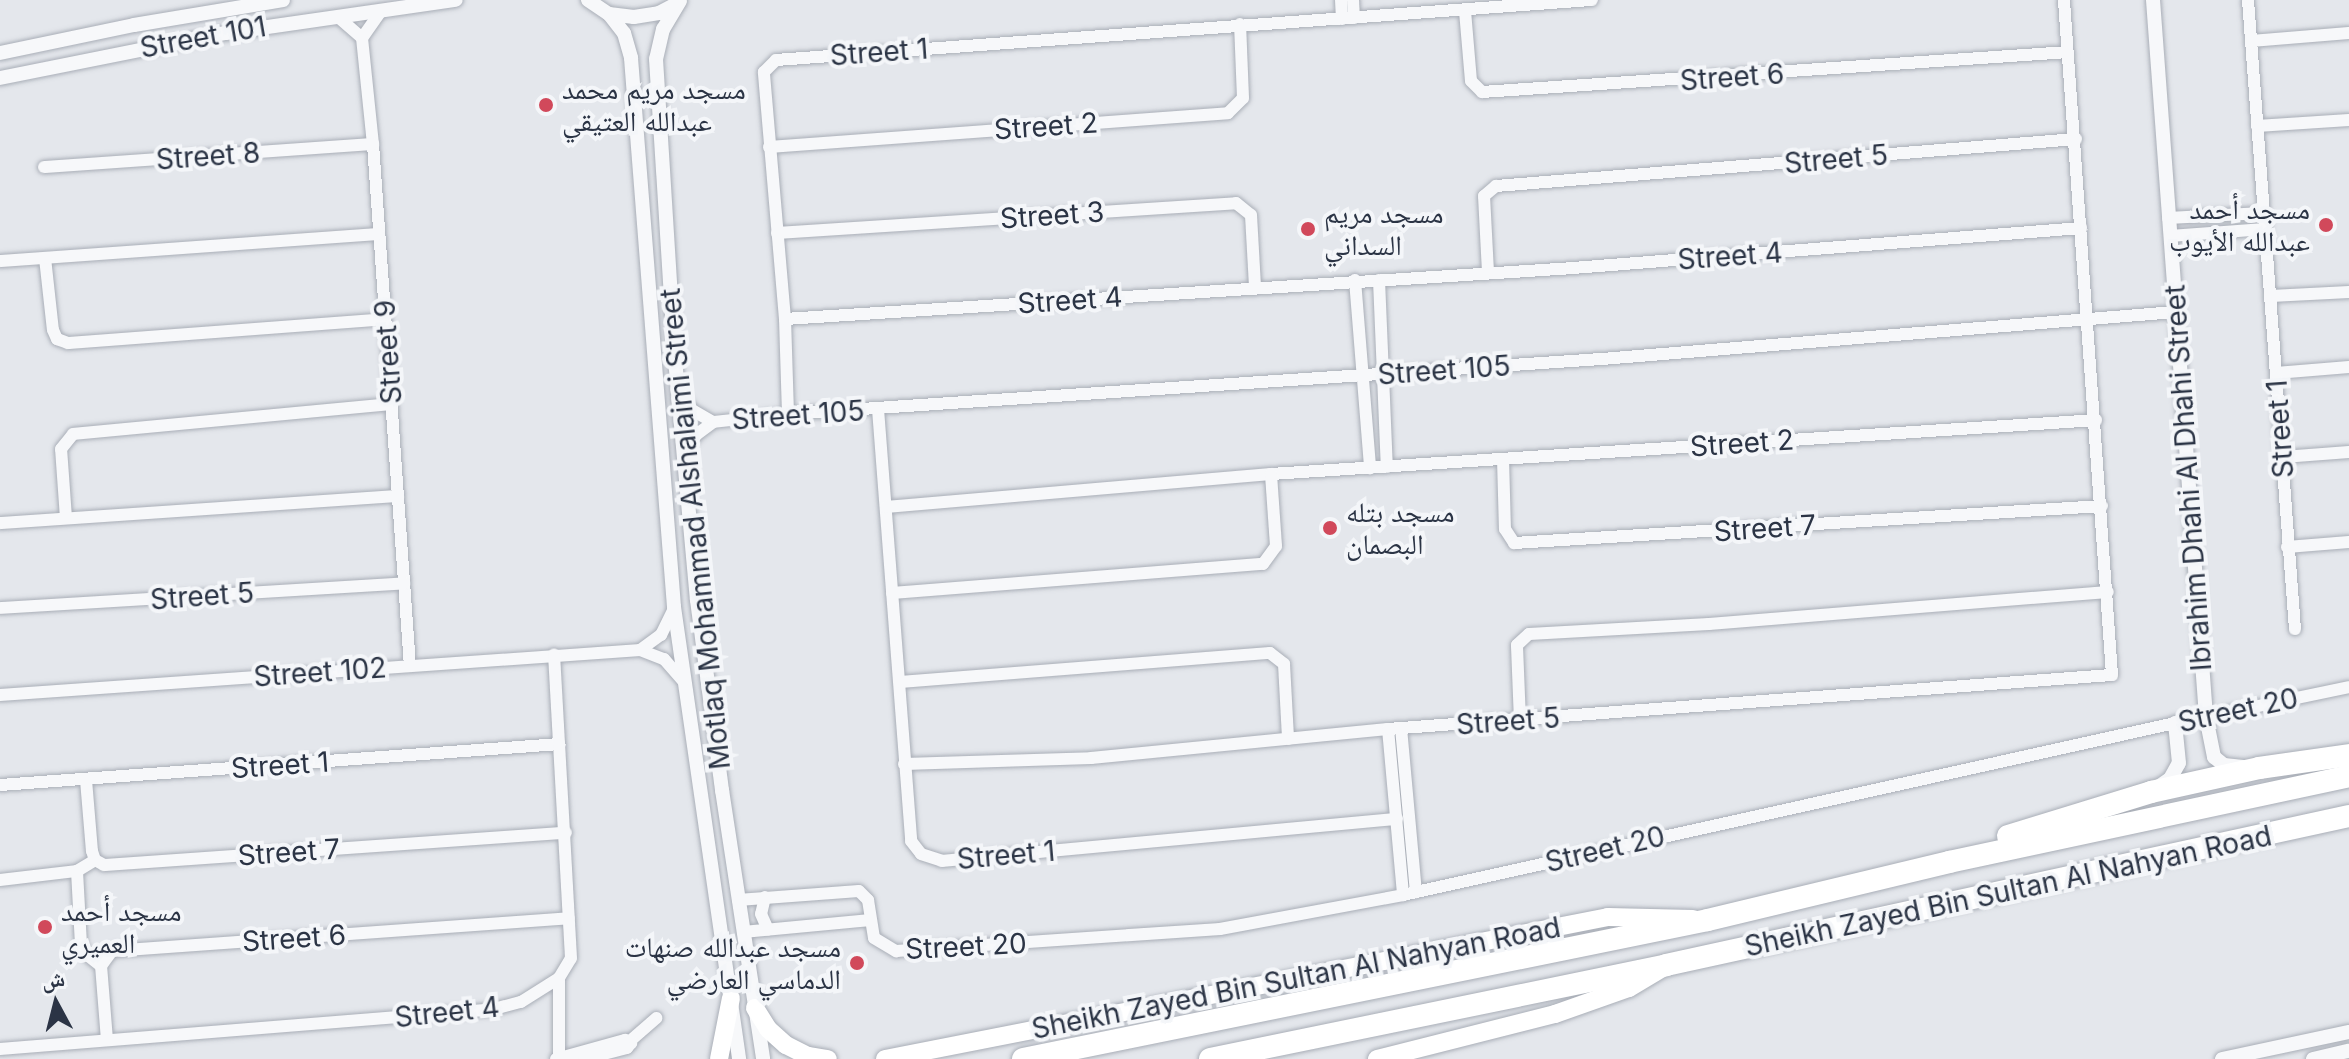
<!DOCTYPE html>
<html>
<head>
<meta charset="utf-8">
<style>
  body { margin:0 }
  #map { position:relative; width:2349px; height:1059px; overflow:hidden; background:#e4e7ec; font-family:Inter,"Noto Naskh Arabic",sans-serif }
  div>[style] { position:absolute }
  .roads { filter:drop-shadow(0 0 2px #a9aeb7) drop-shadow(0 0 2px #a9aeb7) }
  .minor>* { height:12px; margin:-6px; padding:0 6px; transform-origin:6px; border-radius:6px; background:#f7f8fa }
  .tertiary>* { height:14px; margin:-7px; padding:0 7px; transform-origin:7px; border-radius:7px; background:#f7f8fa }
  .primary>* { height:18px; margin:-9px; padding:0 9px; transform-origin:9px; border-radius:9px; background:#fff }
  .motorway>* { height:22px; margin:-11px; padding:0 11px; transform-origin:11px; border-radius:11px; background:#fff }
  .dots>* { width:22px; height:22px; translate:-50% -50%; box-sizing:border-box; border:4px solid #f4f6f9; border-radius:50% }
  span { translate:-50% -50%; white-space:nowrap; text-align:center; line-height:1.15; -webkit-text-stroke:8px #f4f6f9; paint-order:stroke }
  .street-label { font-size:28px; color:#2b3445 }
  .poi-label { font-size:28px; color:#2b3445 }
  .left { translate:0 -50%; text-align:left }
  .right { translate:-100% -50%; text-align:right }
  .north { position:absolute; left:16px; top:963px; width:80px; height:80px; -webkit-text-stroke:6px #f4f6f9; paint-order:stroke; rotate:353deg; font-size:22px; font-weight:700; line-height:32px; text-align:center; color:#2b3445 }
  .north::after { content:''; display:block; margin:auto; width:28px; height:36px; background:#2b3445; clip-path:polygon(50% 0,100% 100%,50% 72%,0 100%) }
</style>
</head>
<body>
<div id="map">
  <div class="roads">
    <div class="minor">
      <div style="left:1341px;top:0;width:19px;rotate:87deg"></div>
      <div style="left:1353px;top:0;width:18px;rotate:87deg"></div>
      <div style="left:2248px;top:0;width:631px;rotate:85.73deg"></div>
      <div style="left:381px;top:11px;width:33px;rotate:125deg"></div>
      <div style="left:362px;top:38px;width:107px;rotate:84.1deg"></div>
      <div style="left:373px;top:144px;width:523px;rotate:85.95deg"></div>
      <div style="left:1465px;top:11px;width:70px;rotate:85.1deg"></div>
      <div style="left:1471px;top:81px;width:16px;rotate:45deg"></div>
      <div style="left:1482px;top:92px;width:587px;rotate:-3.9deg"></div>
      <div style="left:338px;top:17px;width:32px;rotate:41deg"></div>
      <div style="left:2251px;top:41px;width:98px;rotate:-4.7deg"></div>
      <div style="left:2257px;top:126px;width:92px;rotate:-3.7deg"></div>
      <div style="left:769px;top:147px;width:460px;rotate:-4.2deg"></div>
      <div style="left:1228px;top:113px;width:21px;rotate:-45deg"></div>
      <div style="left:1243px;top:98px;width:74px;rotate:-92.3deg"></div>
      <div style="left:44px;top:167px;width:330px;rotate:-4deg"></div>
      <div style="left:2168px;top:218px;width:95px;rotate:-3deg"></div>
      <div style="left:777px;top:233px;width:460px;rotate:-3.7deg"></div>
      <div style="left:1236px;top:203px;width:19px;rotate:39deg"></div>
      <div style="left:1251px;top:215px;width:72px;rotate:86.8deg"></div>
      <div style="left:2170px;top:236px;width:95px;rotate:-4.2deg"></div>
      <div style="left:45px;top:258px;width:72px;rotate:83.7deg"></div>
      <div style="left:53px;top:330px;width:10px;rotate:66deg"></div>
      <div style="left:57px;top:339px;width:12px;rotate:20deg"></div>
      <div style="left:68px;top:343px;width:318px;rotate:-4.3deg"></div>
      <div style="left:0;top:261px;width:380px;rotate:-4.1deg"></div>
      <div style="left:1488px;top:272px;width:76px;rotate:-93deg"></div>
      <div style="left:1484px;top:196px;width:16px;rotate:-40deg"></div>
      <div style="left:1496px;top:186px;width:582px;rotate:-4.63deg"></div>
      <div style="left:1355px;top:280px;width:189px;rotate:85.4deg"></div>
      <div style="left:1379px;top:280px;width:187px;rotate:87.6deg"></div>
      <div style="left:2271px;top:296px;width:78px;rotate:-2.9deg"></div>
      <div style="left:785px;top:319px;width:790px;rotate:-3.7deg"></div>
      <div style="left:1573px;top:268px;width:510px;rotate:-4.5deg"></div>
      <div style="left:2276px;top:373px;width:73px;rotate:-4.7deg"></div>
      <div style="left:678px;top:390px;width:24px;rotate:55deg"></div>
      <div style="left:692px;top:410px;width:24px;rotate:30deg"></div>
      <div style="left:878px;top:409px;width:433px;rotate:85.6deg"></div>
      <div style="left:911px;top:841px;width:16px;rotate:52deg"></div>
      <div style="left:921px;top:854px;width:22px;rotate:18deg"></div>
      <div style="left:942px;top:861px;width:457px;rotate:-5.3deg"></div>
      <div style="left:788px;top:414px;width:95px;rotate:-91.8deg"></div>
      <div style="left:785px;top:319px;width:248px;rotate:-94.9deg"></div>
      <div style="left:764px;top:72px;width:17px;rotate:-45deg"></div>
      <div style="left:776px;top:60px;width:818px;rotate:-4.21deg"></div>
      <div style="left:684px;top:453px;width:22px;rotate:-56deg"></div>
      <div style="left:696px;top:435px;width:21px;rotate:-37deg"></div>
      <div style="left:713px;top:422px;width:75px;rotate:-6.1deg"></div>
      <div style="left:788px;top:414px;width:816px;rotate:-3.87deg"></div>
      <div style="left:1602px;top:359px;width:575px;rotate:-4.69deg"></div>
      <div style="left:2283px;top:457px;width:66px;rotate:-4.3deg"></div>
      <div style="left:1503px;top:459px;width:70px;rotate:88.4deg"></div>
      <div style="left:1505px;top:529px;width:17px;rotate:57deg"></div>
      <div style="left:1514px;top:543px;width:589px;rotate:-3.6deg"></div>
      <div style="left:886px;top:507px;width:386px;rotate:-4.9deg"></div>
      <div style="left:1271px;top:474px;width:827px;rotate:-3.74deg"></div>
      <div style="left:66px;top:518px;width:69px;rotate:-94.1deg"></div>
      <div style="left:61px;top:449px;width:19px;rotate:-51deg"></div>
      <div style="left:73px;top:434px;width:319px;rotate:-5.4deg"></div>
      <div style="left:0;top:523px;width:399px;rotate:-3.9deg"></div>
      <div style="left:2287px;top:547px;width:62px;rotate:-4.6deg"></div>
      <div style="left:892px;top:593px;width:372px;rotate:-4.5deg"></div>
      <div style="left:1263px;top:564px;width:22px;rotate:-54deg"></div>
      <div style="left:1276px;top:546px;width:72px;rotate:-94deg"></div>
      <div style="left:0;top:608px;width:405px;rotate:-3.5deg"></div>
      <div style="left:640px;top:650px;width:26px;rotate:-36deg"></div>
      <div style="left:661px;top:635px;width:30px;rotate:-64deg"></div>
      <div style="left:900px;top:682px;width:371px;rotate:-4.5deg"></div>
      <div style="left:1270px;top:653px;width:18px;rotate:38deg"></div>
      <div style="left:1284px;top:664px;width:75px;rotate:86.9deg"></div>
      <div style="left:0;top:695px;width:642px;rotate:-4.02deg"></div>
      <div style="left:640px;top:650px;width:26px;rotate:21deg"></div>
      <div style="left:664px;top:659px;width:29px;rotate:49deg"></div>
      <div style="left:2206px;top:717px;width:146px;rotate:-11.8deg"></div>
      <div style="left:1520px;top:721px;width:76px;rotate:-92.3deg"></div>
      <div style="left:1517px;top:645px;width:16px;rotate:-43deg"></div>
      <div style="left:1529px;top:634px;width:180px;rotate:-3.2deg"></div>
      <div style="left:1709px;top:624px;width:400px;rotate:-4.6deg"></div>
      <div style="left:1401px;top:728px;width:165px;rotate:84.8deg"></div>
      <div style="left:1388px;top:729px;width:167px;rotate:84.8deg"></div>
      <div style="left:904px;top:764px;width:187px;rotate:-1.8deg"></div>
      <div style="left:1091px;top:758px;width:298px;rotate:-5.6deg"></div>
      <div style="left:1388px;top:729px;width:726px;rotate:-4.27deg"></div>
      <div style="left:2112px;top:675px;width:677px;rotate:-94.07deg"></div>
      <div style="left:86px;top:780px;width:71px;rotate:85.2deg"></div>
      <div style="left:92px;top:851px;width:9px;rotate:72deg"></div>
      <div style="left:95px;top:860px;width:10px;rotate:29deg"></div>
      <div style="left:104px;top:865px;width:463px;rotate:-4deg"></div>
      <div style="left:0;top:785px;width:561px;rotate:-4.19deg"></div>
      <div style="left:77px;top:871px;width:73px;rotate:86.9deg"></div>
      <div style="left:81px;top:944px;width:11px;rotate:63deg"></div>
      <div style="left:86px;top:954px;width:19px;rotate:39deg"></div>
      <div style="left:0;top:880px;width:78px;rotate:-6.7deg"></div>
      <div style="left:77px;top:871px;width:21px;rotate:-31deg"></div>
      <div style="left:765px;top:897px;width:17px;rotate:103deg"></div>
      <div style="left:761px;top:914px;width:17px;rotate:66deg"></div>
      <div style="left:738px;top:900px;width:121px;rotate:-4.3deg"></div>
      <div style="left:859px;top:891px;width:13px;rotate:45deg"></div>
      <div style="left:868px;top:900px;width:38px;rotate:81deg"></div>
      <div style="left:874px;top:938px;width:26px;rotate:31deg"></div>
      <div style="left:896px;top:951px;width:325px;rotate:-3.9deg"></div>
      <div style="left:1220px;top:929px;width:186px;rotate:-10.5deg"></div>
      <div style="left:1403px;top:895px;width:791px;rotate:-12.56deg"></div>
      <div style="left:743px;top:932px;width:128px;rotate:-5.4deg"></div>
      <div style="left:559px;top:978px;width:80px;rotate:90deg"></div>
      <div style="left:107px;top:1040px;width:74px;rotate:-94.6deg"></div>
      <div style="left:101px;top:966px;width:19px;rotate:-54deg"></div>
      <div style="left:112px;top:951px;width:458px;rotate:-4.1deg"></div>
      <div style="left:630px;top:1041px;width:35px;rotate:-41deg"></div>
      <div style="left:0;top:1049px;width:496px;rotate:-4.6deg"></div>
      <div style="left:494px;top:1009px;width:28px;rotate:-15deg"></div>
      <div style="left:521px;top:1002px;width:45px;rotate:-32.3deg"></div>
      <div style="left:559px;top:978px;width:23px;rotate:-59deg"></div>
      <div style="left:571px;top:958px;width:304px;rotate:-93.2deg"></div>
      <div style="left:556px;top:1059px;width:72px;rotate:-15.4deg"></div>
      <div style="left:625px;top:1040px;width:7px;rotate:27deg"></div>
      <div style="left:631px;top:1043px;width:6px;rotate:129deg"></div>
      <div style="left:627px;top:1048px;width:44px;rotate:165.7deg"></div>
    </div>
    <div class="tertiary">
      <div style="left:588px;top:0;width:25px;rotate:34deg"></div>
      <div style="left:609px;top:14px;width:25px;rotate:7deg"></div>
      <div style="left:634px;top:17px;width:25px;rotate:-9deg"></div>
      <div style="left:659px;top:13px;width:19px;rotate:-28deg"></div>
      <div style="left:2153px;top:0;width:719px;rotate:85.77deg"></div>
      <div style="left:2206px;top:717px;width:41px;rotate:78.7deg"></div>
      <div style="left:2214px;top:757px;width:13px;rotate:39deg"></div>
      <div style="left:2224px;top:765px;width:19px;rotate:6deg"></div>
      <div style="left:680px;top:1px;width:33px;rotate:121deg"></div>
      <div style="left:663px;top:29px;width:31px;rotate:103deg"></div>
      <div style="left:656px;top:59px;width:290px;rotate:86.4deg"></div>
      <div style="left:674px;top:348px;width:253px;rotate:84.8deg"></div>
      <div style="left:697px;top:600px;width:192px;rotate:82.5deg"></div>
      <div style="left:722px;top:790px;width:272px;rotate:81.3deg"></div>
      <div style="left:609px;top:14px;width:24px;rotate:52deg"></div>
      <div style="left:624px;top:33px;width:26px;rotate:74deg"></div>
      <div style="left:631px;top:58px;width:551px;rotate:85.52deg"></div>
      <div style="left:674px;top:607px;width:457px;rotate:81.8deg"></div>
      <div style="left:0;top:53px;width:137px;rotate:-11.8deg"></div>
      <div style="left:134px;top:25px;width:151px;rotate:-9.5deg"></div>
      <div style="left:0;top:78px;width:230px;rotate:-11.3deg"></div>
      <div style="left:226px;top:33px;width:232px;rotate:-8.2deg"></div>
      <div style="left:2158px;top:787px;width:14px;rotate:-34deg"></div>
      <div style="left:2170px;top:779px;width:18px;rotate:-61deg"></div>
      <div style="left:2179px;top:763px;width:40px;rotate:-95.7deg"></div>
      <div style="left:2175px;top:723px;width:32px;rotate:-11deg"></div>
      <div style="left:2222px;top:1059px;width:130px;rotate:-12deg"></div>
      <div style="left:2313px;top:1059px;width:37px;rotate:-13deg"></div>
    </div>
    <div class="primary">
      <div style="left:755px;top:1008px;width:25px;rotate:58deg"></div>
      <div style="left:768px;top:1029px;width:24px;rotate:42deg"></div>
      <div style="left:786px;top:1045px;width:25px;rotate:27deg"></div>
      <div style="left:808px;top:1056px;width:20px;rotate:9deg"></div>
      <div style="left:719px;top:1059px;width:62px;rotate:-78.9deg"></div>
      <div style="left:885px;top:1059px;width:737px;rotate:-11.11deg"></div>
      <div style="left:1608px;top:917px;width:85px;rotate:1.3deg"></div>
      <div style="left:1377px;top:1059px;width:184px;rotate:-14.2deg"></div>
      <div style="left:1555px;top:1014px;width:78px;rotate:-19.4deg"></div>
      <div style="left:1629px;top:988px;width:39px;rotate:-31deg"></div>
    </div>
    <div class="motorway">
      <div style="left:2008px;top:836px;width:150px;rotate:-17.1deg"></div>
      <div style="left:2151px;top:792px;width:111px;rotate:-12.5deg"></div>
      <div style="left:2259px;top:768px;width:91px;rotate:-8.2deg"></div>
      <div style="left:1023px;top:1059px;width:699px;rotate:-11.47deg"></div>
      <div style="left:1708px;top:920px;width:248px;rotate:-13.5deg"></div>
      <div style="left:1949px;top:862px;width:409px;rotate:-12.1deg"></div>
      <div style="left:1210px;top:1059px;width:466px;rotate:-11.6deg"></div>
      <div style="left:1666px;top:965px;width:699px;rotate:-12.31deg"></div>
    </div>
  </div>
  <div class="dots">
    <div style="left:546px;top:105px;background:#d1495b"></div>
    <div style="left:2326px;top:225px;background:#d1495b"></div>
    <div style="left:1308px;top:229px;background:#d1495b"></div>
    <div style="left:1330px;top:528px;background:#d1495b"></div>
    <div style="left:45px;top:927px;background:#d1495b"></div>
    <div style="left:857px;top:963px;background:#d1495b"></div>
  </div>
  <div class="street-label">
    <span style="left:203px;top:37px;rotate:-10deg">Street 101</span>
    <span style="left:879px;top:52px;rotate:-4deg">Street 1</span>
    <span style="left:1732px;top:77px;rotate:-4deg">Street 6</span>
    <span style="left:1046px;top:126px;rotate:-4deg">Street 2</span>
    <span style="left:208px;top:156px;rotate:-4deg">Street 8</span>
    <span style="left:1836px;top:159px;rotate:-5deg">Street 5</span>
    <span style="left:1052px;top:215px;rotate:-4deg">Street 3</span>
    <span style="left:1730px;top:256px;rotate:-4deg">Street 4</span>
    <span style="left:1070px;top:300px;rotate:-4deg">Street 4</span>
    <span style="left:388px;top:352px;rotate:-94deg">Street 9</span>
    <span style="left:1444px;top:370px;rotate:-4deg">Street 105</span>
    <span style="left:798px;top:415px;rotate:-4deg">Street 105</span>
    <span style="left:2280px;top:429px;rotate:-94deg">Street 1</span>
    <span style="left:1742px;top:443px;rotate:-4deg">Street 2</span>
    <span style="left:2188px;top:478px;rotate:-94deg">Ibrahim Dhahi Al Dhahi Street</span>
    <span style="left:1765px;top:528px;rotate:-4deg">Street 7</span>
    <span style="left:695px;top:529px;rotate:-96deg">Motlaq Mohammad Alshalaimi Street</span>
    <span style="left:202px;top:596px;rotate:-4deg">Street 5</span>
    <span style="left:320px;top:672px;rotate:-4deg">Street 102</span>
    <span style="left:2238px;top:710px;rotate:-12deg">Street 20</span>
    <span style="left:1508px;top:721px;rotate:-4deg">Street 5</span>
    <span style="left:280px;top:765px;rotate:-4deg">Street 1</span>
    <span style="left:1605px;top:849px;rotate:-13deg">Street 20</span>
    <span style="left:289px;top:852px;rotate:-4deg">Street 7</span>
    <span style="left:1006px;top:855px;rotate:-5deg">Street 1</span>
    <span style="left:2008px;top:891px;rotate:-12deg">Sheikh Zayed Bin Sultan Al Nahyan Road</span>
    <span style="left:294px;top:938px;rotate:-4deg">Street 6</span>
    <span style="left:966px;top:946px;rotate:-3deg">Street 20</span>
    <span style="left:1296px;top:978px;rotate:-11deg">Sheikh Zayed Bin Sultan Al Nahyan Road</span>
    <span style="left:447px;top:1012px;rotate:-6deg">Street 4</span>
  </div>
  <div class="poi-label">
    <span class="left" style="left:562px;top:105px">مسجد مريم محمد<br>عبدالله العتيقي</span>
    <span class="right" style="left:2310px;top:225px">مسجد أحمد<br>عبدالله الأيوب</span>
    <span class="left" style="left:1324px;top:229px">مسجد مريم<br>السداني</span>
    <span class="left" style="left:1346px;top:528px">مسجد بتله<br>البصمان</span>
    <span class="left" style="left:61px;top:927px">مسجد أحمد<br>العميري</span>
    <span class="right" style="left:841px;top:963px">مسجد عبدالله صنهات<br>الدماسي العارضي</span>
  </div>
  <div class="north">ش</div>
</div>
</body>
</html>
